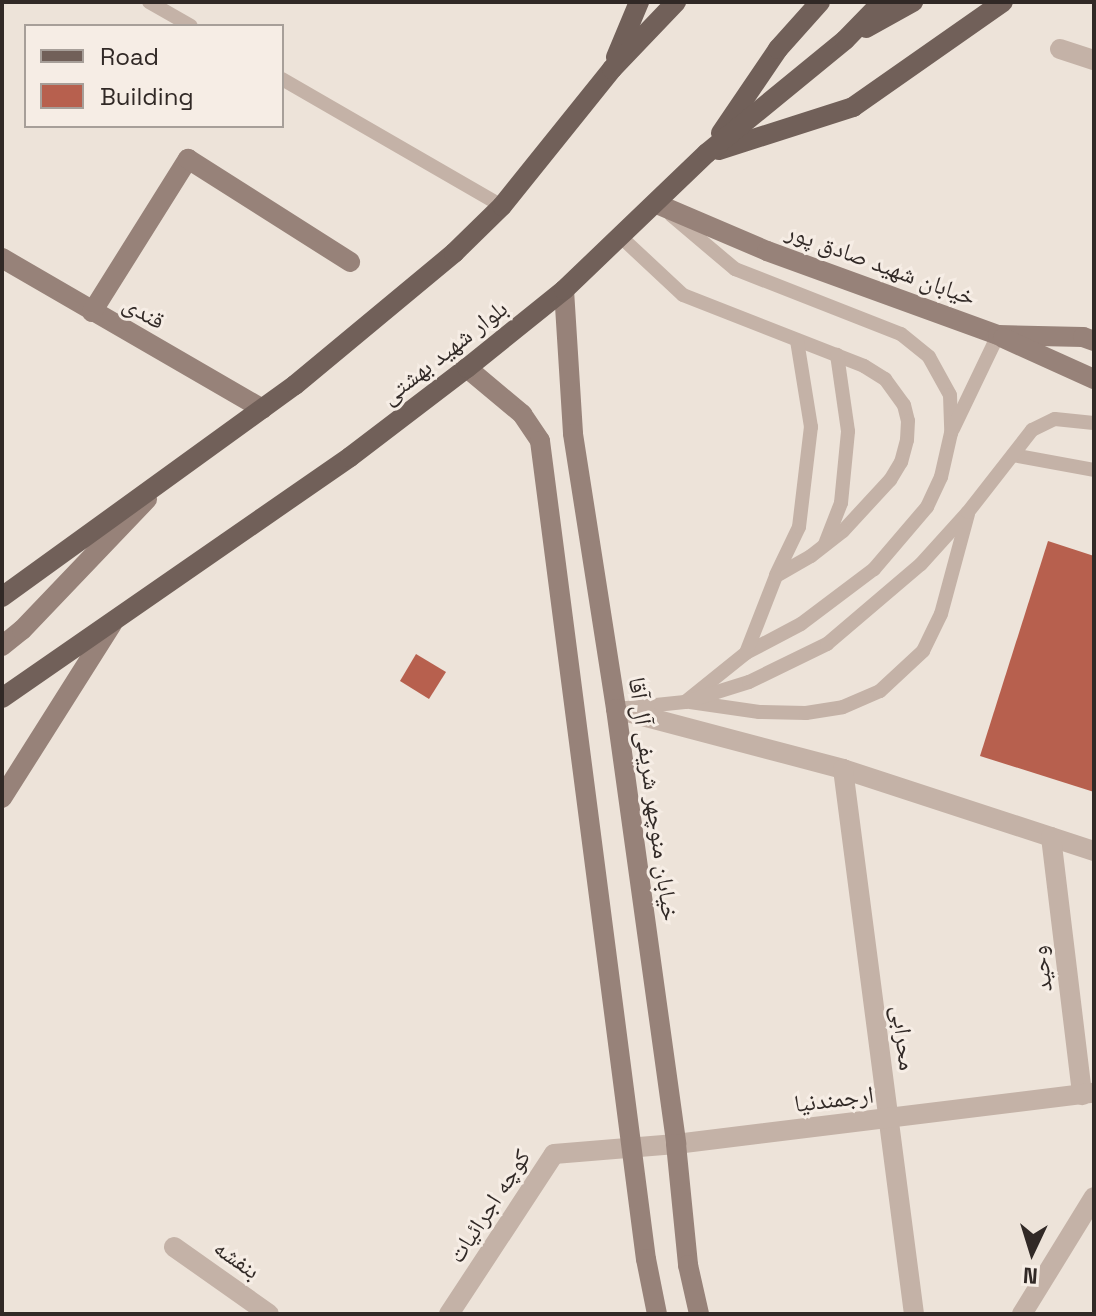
<!DOCTYPE html>
<html>
<head>
<meta charset="utf-8">
<style>
  body { margin:0 }
  #map { position:relative; width:1096px; height:1316px; overflow:hidden; background:#ede3d9; font-family:"Space Grotesk","Noto Naskh Arabic",sans-serif }
  div>[style] { position:absolute }
  .building>* { inset:0; background:#b7604e }
  .lane>* { height:14px; margin:-7px; padding:0 7px; transform-origin:7px; border-radius:7px; background:#c4b2a7 }
  .street>* { height:20px; margin:-10px; padding:0 10px; transform-origin:10px; border-radius:10px; background:#c4b2a7 }
  .secondary>* { height:20px; margin:-10px; padding:0 10px; transform-origin:10px; border-radius:10px; background:#978279 }
  .primary>* { height:20px; margin:-10px; padding:0 10px; transform-origin:10px; border-radius:10px; background:#716059 }
  span { translate:-50% -50%; white-space:nowrap; text-align:center; line-height:1.15; -webkit-text-stroke:6px #f6ede5; paint-order:stroke }
  .street-label { font-size:24px; color:#312926 }
  .frame { position:absolute; inset:0; border:4px solid #312926; pointer-events:none }
  .legend { position:absolute; left:24px; top:24px; width:260px; height:104px; box-sizing:border-box; background:#f6ede5; border:2px solid #a79f99; margin:0; padding:10px 14px; list-style:none; font-size:24px; color:#312926 }
  .legend li { display:flex; align-items:center; gap:16px; height:40px }
  .legend b { width:40px; border:2px solid #a79f99 }
  .north { position:absolute; left:992px; top:1212px; width:80px; height:80px; -webkit-text-stroke:6px #f6ede5; paint-order:stroke; rotate:184deg; font-size:22px; font-weight:700; line-height:32px; text-align:center; color:#312926 }
  .north::after { content:''; display:block; margin:auto; width:28px; height:36px; background:#312926; clip-path:polygon(50% 0,100% 100%,50% 72%,0 100%) }
</style>
</head>
<body>
<div id="map">
  <div class="building">
    <div style="clip-path:polygon(1048px 541px,1094px 556px,1094px 792px,980px 756px)"></div>
    <div style="clip-path:polygon(416px 654px,446px 672px,429px 699px,400px 681px)"></div>
  </div>
  <div class="lane">
    <div style="left:149px;top:2px;width:48px;rotate:29.7deg"></div>
    <div style="left:282px;top:79px;width:254px;rotate:30deg"></div>
    <div style="left:671px;top:215px;width:84px;rotate:40.2deg"></div>
    <div style="left:735px;top:269px;width:178px;rotate:21.4deg"></div>
    <div style="left:901px;top:334px;width:36px;rotate:39deg"></div>
    <div style="left:929px;top:357px;width:43px;rotate:61.1deg"></div>
    <div style="left:950px;top:395px;width:38px;rotate:88deg"></div>
    <div style="left:951px;top:433px;width:45px;rotate:102.8deg"></div>
    <div style="left:941px;top:477px;width:33px;rotate:115deg"></div>
    <div style="left:927px;top:507px;width:82px;rotate:130.5deg"></div>
    <div style="left:874px;top:569px;width:91px;rotate:143deg"></div>
    <div style="left:801px;top:624px;width:62px;rotate:152.2deg"></div>
    <div style="left:746px;top:653px;width:78px;rotate:141.2deg"></div>
    <div style="left:622px;top:238px;width:83px;rotate:43.1deg"></div>
    <div style="left:683px;top:295px;width:194px;rotate:21.4deg"></div>
    <div style="left:864px;top:366px;width:25px;rotate:32deg"></div>
    <div style="left:885px;top:379px;width:32px;rotate:54deg"></div>
    <div style="left:904px;top:405px;width:16px;rotate:76deg"></div>
    <div style="left:908px;top:421px;width:19px;rotate:93deg"></div>
    <div style="left:907px;top:440px;width:23px;rotate:105deg"></div>
    <div style="left:901px;top:462px;width:21px;rotate:121deg"></div>
    <div style="left:890px;top:480px;width:69px;rotate:132.7deg"></div>
    <div style="left:843px;top:531px;width:41px;rotate:142deg"></div>
    <div style="left:811px;top:556px;width:40px;rotate:150.3deg"></div>
    <div style="left:776px;top:576px;width:83px;rotate:111.3deg"></div>
    <div style="left:953px;top:429px;width:104px;rotate:-64.4deg"></div>
    <div style="left:1013px;top:455px;width:82px;rotate:10.5deg"></div>
    <div style="left:825px;top:544px;width:44px;rotate:-68.7deg"></div>
    <div style="left:841px;top:503px;width:72px;rotate:-84.4deg"></div>
    <div style="left:848px;top:431px;width:77px;rotate:-98.2deg"></div>
    <div style="left:776px;top:575px;width:53px;rotate:-64.4deg"></div>
    <div style="left:799px;top:527px;width:101px;rotate:-83.2deg"></div>
    <div style="left:811px;top:427px;width:87px;rotate:-99.2deg"></div>
    <div style="left:690px;top:702px;width:70px;rotate:8.2deg"></div>
    <div style="left:759px;top:712px;width:47px;rotate:1.2deg"></div>
    <div style="left:806px;top:713px;width:37px;rotate:-9deg"></div>
    <div style="left:843px;top:707px;width:40px;rotate:-23.4deg"></div>
    <div style="left:880px;top:691px;width:59px;rotate:-42.9deg"></div>
    <div style="left:923px;top:651px;width:41px;rotate:-64.1deg"></div>
    <div style="left:941px;top:614px;width:104px;rotate:-74.9deg"></div>
    <div style="left:627px;top:708px;width:58px;rotate:-5.9deg"></div>
    <div style="left:685px;top:702px;width:67px;rotate:-17.4deg"></div>
    <div style="left:749px;top:682px;width:87px;rotate:-26deg"></div>
    <div style="left:827px;top:644px;width:123px;rotate:-40.4deg"></div>
    <div style="left:921px;top:564px;width:70px;rotate:-47.9deg"></div>
    <div style="left:968px;top:512px;width:104px;rotate:-52deg"></div>
    <div style="left:1032px;top:430px;width:25px;rotate:-26deg"></div>
    <div style="left:1055px;top:419px;width:39px;rotate:6deg"></div>
  </div>
  <div class="street">
    <div style="left:1060px;top:49px;width:36px;rotate:18deg"></div>
    <div style="left:616px;top:709px;width:235px;rotate:14.8deg"></div>
    <div style="left:843px;top:769px;width:264px;rotate:18.1deg"></div>
    <div style="left:843px;top:769px;width:550px;rotate:82.58deg"></div>
    <div style="left:1051px;top:837px;width:260px;rotate:83.1deg"></div>
    <div style="left:174px;top:1247px;width:116px;rotate:35.2deg"></div>
    <div style="left:449px;top:1314px;width:191px;rotate:-56.7deg"></div>
    <div style="left:554px;top:1154px;width:122px;rotate:-4.7deg"></div>
    <div style="left:676px;top:1144px;width:421px;rotate:-7deg"></div>
    <div style="left:1022px;top:1314px;width:137px;rotate:-58.4deg"></div>
  </div>
  <div class="secondary">
    <div style="left:657px;top:204px;width:120px;rotate:23.1deg"></div>
    <div style="left:767px;top:251px;width:246px;rotate:20deg"></div>
    <div style="left:998px;top:335px;width:85px;rotate:1.3deg"></div>
    <div style="left:1083px;top:337px;width:12px;rotate:20deg"></div>
    <div style="left:2px;top:258px;width:301px;rotate:30.1deg"></div>
    <div style="left:564px;top:290px;width:144px;rotate:86.4deg"></div>
    <div style="left:573px;top:434px;width:278px;rotate:81.1deg"></div>
    <div style="left:616px;top:709px;width:439px;rotate:82.1deg"></div>
    <div style="left:676px;top:1144px;width:122px;rotate:84.3deg"></div>
    <div style="left:688px;top:1265px;width:50px;rotate:77.3deg"></div>
    <div style="left:92px;top:312px;width:181px;rotate:-57.9deg"></div>
    <div style="left:188px;top:159px;width:192px;rotate:32.4deg"></div>
    <div style="left:1003px;top:338px;width:100px;rotate:24.3deg"></div>
    <div style="left:467px;top:368px;width:72px;rotate:39.9deg"></div>
    <div style="left:522px;top:414px;width:32px;rotate:56deg"></div>
    <div style="left:540px;top:441px;width:825px;rotate:82.62deg"></div>
    <div style="left:646px;top:1259px;width:56px;rotate:78.7deg"></div>
    <div style="left:2px;top:646px;width:26px;rotate:-39deg"></div>
    <div style="left:22px;top:630px;width:181px;rotate:-46.3deg"></div>
    <div style="left:2px;top:798px;width:206px;rotate:-57.7deg"></div>
  </div>
  <div class="primary">
    <div style="left:866px;top:28px;width:54px;rotate:-29deg"></div>
    <div style="left:616px;top:57px;width:60px;rotate:-67.3deg"></div>
    <div style="left:721px;top:133px;width:102px;rotate:-55.8deg"></div>
    <div style="left:778px;top:49px;width:63px;rotate:-48.2deg"></div>
    <div style="left:719px;top:150px;width:141px;rotate:-17.8deg"></div>
    <div style="left:853px;top:107px;width:183px;rotate:-35deg"></div>
    <div style="left:2px;top:597px;width:362px;rotate:-35.9deg"></div>
    <div style="left:295px;top:385px;width:207px;rotate:-39.7deg"></div>
    <div style="left:454px;top:253px;width:67px;rotate:-44.4deg"></div>
    <div style="left:502px;top:206px;width:176px;rotate:-51.2deg"></div>
    <div style="left:612px;top:69px;width:93px;rotate:-46.3deg"></div>
    <div style="left:2px;top:698px;width:423px;rotate:-34.7deg"></div>
    <div style="left:350px;top:457px;width:147px;rotate:-37.3deg"></div>
    <div style="left:467px;top:368px;width:124px;rotate:-38.8deg"></div>
    <div style="left:564px;top:290px;width:198px;rotate:-43.8deg"></div>
    <div style="left:707px;top:153px;width:178px;rotate:-39.3deg"></div>
    <div style="left:845px;top:40px;width:53px;rotate:-45.8deg"></div>
  </div>
  <div class="street-label">
    <span style="left:881px;top:264px;rotate:20deg">خیابان شهید صادق پور</span>
    <span style="left:144px;top:312px;rotate:30deg">قندی</span>
    <span style="left:444px;top:352px;rotate:-38deg">بلوار شهید بهشتی</span>
    <span style="left:654px;top:799px;rotate:82deg">خیابان منوچهر شریفی آل آقا</span>
    <span style="left:1041px;top:969px;rotate:-97deg">وحید</span>
    <span style="left:904px;top:1038px;rotate:83deg">محرابی</span>
    <span style="left:834px;top:1099px;rotate:-7deg">ارجمندنیا</span>
    <span style="left:489px;top:1206px;rotate:-57deg">کوچه اجرائیات</span>
    <span style="left:237px;top:1259px;rotate:35deg">بنفشه</span>
  </div>
  <div class="frame"></div>
  <ul class="legend">
  <li><b style="height:10px;background:#716059"></b>Road</li>
  <li><b style="height:22px;background:#b7604e"></b>Building</li>
  </ul>
  <div class="north">N</div>
</div>
</body>
</html>
